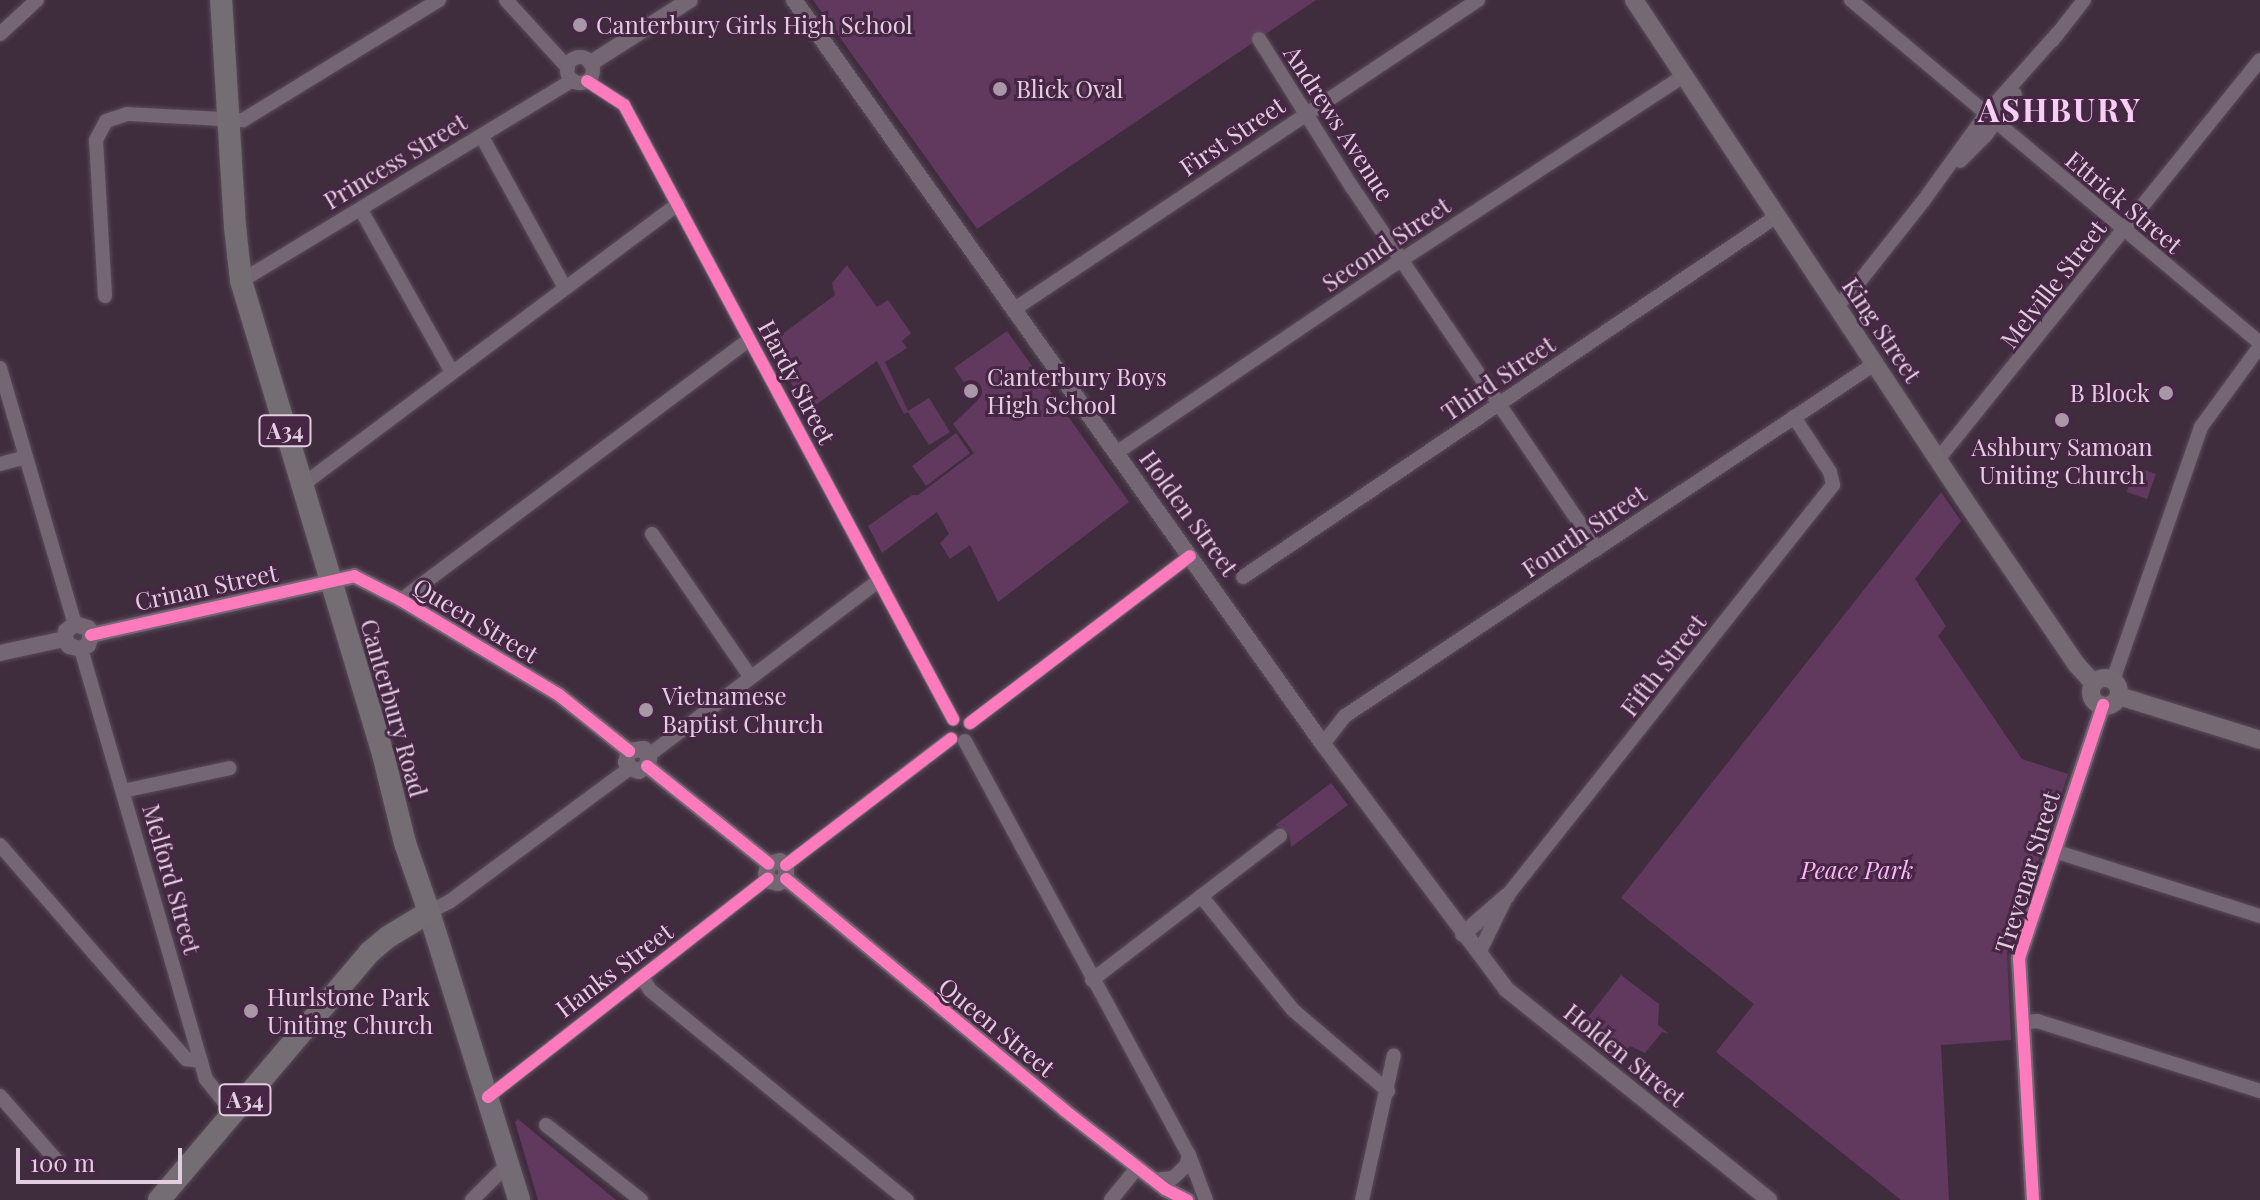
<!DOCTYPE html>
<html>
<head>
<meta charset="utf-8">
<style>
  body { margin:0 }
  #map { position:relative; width:2260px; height:1200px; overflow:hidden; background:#3f2d3e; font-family:"Playfair Display",serif }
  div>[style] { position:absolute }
  .green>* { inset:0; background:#61395f }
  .roads { filter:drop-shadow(0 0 2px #594b59) drop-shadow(0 0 2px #594b59) }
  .minor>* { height:14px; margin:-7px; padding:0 7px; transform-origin:7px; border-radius:7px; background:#756674 }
  .minor>.ring { margin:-7px; padding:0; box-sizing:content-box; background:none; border:14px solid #756674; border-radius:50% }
  .tertiary>* { height:16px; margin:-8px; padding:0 8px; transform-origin:8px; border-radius:8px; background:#756674 }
  .secondary>* { height:18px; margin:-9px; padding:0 9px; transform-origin:9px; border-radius:9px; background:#756974 }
  .secondary>.ring { margin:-9px; padding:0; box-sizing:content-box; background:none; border:18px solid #756974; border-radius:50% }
  .primary>* { height:22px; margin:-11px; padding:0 11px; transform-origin:11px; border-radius:11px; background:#746c74 }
  .trunk>* { height:22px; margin:-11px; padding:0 11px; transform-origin:11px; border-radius:11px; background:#746e74 }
  .cycleway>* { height:12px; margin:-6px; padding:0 6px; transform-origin:6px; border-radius:6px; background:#fd7abc }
  .dots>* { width:22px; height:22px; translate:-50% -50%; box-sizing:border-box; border:4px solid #462644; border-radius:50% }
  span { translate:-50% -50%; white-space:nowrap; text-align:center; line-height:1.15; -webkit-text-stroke:6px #462644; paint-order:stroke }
  .shield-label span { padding:2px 6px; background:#462644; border:2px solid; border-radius:6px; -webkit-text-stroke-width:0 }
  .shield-label { font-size:22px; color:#e2cee0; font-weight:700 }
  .poi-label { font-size:24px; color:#e2cee0 }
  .left { translate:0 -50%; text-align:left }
  .right { translate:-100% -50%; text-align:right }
  .street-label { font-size:24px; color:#e2cee0 }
  .park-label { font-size:24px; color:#fcb8f8; font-style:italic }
  .district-label { font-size:32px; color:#f7cef4; font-weight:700; letter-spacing:2px }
  .scale { position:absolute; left:16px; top:1148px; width:166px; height:36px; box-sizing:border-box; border:4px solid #e2cee0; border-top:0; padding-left:10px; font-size:24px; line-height:28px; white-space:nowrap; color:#e2cee0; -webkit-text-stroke:6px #462644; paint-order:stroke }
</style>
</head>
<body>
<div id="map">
  <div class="green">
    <div style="clip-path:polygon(813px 0,1316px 0,977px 229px)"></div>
    <div style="clip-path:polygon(847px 265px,877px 307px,888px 300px,911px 333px,902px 341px,907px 348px,885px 362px,908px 411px,929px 398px,950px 432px,929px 445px,908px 412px,904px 414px,877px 361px,807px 411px,769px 344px,835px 295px,832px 283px)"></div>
    <div style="clip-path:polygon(1007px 331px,1129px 502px,998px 602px,970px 545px,950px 559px,940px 543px,949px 534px,937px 512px,882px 553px,868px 526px,912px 495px,918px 495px,974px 453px,953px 424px,977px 401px,954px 368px)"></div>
    <div style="clip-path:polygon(956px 433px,970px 453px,926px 486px,912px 466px)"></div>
    <div style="clip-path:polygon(2135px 467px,2156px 474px,2147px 499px,2127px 492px)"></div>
    <div style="clip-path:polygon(1941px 492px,1961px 521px,1915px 579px,1946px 626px,1938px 636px,2022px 759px,2068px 774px,2007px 953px,2011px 1040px,1941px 1045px,1949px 1200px,1901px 1200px,1716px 1052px,1754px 1004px,1621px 898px)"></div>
    <div style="clip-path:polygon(1331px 783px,1348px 805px,1291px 847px,1289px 833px,1275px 825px)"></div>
    <div style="clip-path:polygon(1621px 975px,1659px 1004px,1658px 1025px,1669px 1034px,1662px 1032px,1645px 1053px,1630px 1046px,1616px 1063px,1581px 1035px,1585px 1021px)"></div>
    <div style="clip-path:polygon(518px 1119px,548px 1144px,616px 1200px,538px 1200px,515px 1122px)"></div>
  </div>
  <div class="roads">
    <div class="minor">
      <div style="left:506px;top:0;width:92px;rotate:47.6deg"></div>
      <div style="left:1851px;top:0;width:534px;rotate:39.98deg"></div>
      <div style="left:0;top:34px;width:50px;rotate:-42.6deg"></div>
      <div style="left:1259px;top:39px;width:175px;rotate:57.9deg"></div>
      <div style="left:1352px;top:187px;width:437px;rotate:55.9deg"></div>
      <div style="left:2052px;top:41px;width:52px;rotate:-52deg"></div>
      <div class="ring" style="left:567px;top:57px;width:12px;height:12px"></div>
      <div style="left:587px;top:81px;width:44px;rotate:33deg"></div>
      <div style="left:624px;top:105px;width:697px;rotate:61.82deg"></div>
      <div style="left:482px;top:137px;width:172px;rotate:61.2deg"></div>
      <div style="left:1960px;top:161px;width:37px;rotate:-45deg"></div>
      <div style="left:1986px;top:135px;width:50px;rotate:-54.7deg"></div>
      <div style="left:361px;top:210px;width:186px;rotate:60.7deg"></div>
      <div style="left:241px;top:281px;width:388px;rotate:-31.2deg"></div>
      <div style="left:105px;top:296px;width:156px;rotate:-93.3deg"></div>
      <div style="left:96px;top:140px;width:21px;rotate:-62deg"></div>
      <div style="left:106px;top:121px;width:22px;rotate:-18deg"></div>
      <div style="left:127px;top:114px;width:116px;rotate:3deg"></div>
      <div style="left:243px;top:120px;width:230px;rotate:-31.5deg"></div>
      <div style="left:1836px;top:305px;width:15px;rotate:-37deg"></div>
      <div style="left:1848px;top:296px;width:122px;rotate:-51.6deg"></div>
      <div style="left:1924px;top:200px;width:106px;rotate:-54.2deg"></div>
      <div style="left:1986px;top:114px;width:108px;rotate:-48.4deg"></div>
      <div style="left:1013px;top:310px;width:559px;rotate:-33.69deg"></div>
      <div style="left:0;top:368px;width:267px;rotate:73.7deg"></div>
      <div style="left:1116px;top:453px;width:337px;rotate:-34.1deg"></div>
      <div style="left:1395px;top:264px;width:344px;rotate:-33.1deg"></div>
      <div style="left:1939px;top:458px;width:511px;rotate:-51.11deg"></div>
      <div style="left:0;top:464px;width:27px;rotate:-15deg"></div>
      <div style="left:301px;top:486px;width:471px;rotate:-36.8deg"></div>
      <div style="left:652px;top:534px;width:173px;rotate:55.4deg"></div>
      <div style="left:1243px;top:577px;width:645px;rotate:-34.06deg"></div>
      <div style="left:401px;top:600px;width:434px;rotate:-36.8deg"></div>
      <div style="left:81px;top:649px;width:448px;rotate:73.8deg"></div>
      <div style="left:206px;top:1079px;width:43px;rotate:51.5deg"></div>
      <div style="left:2113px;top:680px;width:268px;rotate:-70.8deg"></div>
      <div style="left:2201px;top:427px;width:100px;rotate:-53.9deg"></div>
      <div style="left:970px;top:723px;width:276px;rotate:-37.2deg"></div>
      <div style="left:965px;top:741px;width:471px;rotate:61.6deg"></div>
      <div style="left:1189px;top:1155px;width:48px;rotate:69.3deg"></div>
      <div style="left:1323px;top:744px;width:36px;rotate:-52deg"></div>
      <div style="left:1345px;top:716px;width:638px;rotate:-33.62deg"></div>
      <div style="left:649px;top:755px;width:288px;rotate:-37.2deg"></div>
      <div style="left:123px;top:791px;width:109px;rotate:-12.1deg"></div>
      <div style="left:0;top:845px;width:284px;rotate:49deg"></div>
      <div style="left:186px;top:1059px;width:15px;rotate:8deg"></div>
      <div style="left:2054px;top:851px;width:216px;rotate:17.5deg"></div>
      <div style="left:786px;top:865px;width:208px;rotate:-37.4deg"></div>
      <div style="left:1201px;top:896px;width:146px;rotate:51.1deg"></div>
      <div style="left:1293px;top:1010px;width:125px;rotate:40.5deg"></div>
      <div style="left:429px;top:912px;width:22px;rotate:-27deg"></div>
      <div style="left:449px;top:902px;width:225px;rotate:-36.5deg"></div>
      <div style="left:1480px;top:951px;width:61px;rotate:-63.9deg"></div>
      <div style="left:1507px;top:896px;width:525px;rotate:-51.58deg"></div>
      <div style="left:1833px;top:485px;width:13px;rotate:-103deg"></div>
      <div style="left:1830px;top:472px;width:66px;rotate:-123.2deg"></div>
      <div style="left:642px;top:977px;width:15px;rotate:58deg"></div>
      <div style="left:650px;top:990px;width:332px;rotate:39.3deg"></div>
      <div style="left:1092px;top:980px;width:237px;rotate:-37.5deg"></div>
      <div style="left:2023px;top:1023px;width:14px;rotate:-8deg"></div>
      <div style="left:2037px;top:1021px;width:234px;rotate:17.4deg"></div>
      <div style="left:0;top:1096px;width:86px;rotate:48.8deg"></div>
      <div style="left:488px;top:1097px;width:355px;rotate:-38deg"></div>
      <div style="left:546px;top:1125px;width:121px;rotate:38.3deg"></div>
      <div style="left:1153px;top:1180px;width:20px;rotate:-6deg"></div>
      <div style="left:1173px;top:1178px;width:18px;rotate:-43deg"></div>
      <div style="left:1186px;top:1166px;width:11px;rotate:-75deg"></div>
      <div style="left:472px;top:1200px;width:51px;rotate:-45deg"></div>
      <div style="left:1111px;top:1200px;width:41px;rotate:-50.9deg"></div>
      <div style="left:1362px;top:1200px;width:148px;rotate:-77.6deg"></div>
    </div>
    <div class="tertiary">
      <div style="left:794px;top:0;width:913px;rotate:54.59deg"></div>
      <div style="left:1323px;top:744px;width:306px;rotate:53.2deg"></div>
      <div style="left:1506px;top:989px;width:337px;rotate:38.7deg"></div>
      <div style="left:591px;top:63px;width:117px;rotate:-32.5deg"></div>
      <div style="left:91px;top:635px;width:270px;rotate:-12.6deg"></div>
      <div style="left:354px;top:576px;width:53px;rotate:27.1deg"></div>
      <div style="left:401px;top:600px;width:184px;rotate:31deg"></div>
      <div style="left:559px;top:695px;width:90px;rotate:38.7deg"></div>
      <div style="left:65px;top:639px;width:8px;rotate:-83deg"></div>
      <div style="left:66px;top:631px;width:11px;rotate:-38deg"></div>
      <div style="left:75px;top:624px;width:14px;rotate:17deg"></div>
      <div style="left:88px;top:628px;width:8px;rotate:67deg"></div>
      <div style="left:65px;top:639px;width:8px;rotate:60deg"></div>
      <div style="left:69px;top:646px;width:12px;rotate:14deg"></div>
      <div style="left:81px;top:649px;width:8px;rotate:-30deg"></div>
      <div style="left:88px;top:645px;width:10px;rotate:-73deg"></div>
      <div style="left:0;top:653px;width:66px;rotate:-12.2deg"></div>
      <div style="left:629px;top:751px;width:11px;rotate:105deg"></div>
      <div style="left:626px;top:762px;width:7px;rotate:56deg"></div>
      <div style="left:630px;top:768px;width:9px;rotate:18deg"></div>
      <div style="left:639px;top:771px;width:9px;rotate:-32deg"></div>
      <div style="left:629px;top:751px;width:15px;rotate:-8deg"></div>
      <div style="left:644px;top:749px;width:11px;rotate:63deg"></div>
      <div style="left:649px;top:759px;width:7px;rotate:106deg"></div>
      <div style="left:647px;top:766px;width:156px;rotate:38.8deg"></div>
      <div style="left:769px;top:864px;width:10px;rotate:107deg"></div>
      <div style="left:766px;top:874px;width:8px;rotate:60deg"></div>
      <div style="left:770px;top:881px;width:8px;rotate:14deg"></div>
      <div style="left:778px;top:883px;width:9px;rotate:-27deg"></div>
      <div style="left:769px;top:864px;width:11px;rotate:-15deg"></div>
      <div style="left:780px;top:861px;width:7px;rotate:34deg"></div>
      <div style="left:786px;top:865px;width:14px;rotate:90deg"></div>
      <div style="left:786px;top:879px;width:361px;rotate:39.7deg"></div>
      <div style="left:1064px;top:1110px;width:128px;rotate:38deg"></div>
      <div style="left:1165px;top:1189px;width:25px;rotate:27deg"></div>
      <div style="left:1463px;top:934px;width:58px;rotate:-40.8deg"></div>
      <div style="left:2033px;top:1200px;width:242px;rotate:-93.3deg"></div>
      <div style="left:2019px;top:958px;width:267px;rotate:-71.6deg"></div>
    </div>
    <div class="secondary">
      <div style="left:1634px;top:0;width:598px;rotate:56.52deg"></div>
      <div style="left:1964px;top:499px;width:201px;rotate:55.8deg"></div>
      <div style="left:2077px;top:665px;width:25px;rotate:48deg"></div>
      <div class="ring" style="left:2091px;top:678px;width:10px;height:10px"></div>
      <div style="left:2119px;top:696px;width:148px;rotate:17.3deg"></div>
    </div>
    <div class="primary">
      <div style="left:429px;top:912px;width:302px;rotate:72.6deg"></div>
    </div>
    <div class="trunk">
      <div style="left:159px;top:1200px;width:326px;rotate:-49.6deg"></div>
      <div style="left:370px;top:952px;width:23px;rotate:-40deg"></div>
      <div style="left:388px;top:937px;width:48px;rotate:-31.4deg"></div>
      <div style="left:429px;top:912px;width:73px;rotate:-109.2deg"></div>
      <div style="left:405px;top:843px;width:92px;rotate:-103.9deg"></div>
      <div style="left:383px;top:754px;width:494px;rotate:-106.7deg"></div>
      <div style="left:241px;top:281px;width:54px;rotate:-96.3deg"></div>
      <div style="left:235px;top:227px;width:227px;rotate:-93.5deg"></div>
    </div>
  </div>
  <div class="cycleway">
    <div style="left:587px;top:81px;width:44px;rotate:33deg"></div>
    <div style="left:624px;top:105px;width:697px;rotate:61.82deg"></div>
    <div style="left:91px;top:635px;width:270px;rotate:-12.6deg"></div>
    <div style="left:354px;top:576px;width:53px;rotate:27.1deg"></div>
    <div style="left:401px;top:600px;width:184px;rotate:31deg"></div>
    <div style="left:559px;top:695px;width:90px;rotate:38.7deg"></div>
    <div style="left:970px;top:723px;width:276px;rotate:-37.2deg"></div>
    <div style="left:647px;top:766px;width:156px;rotate:38.8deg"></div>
    <div style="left:786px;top:865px;width:208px;rotate:-37.4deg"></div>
    <div style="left:786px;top:879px;width:361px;rotate:39.7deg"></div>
    <div style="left:1064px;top:1110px;width:128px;rotate:38deg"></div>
    <div style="left:1165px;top:1189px;width:25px;rotate:27deg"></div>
    <div style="left:488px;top:1097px;width:355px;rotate:-38deg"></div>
    <div style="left:2033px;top:1200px;width:242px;rotate:-93.3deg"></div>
    <div style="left:2019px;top:958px;width:267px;rotate:-71.6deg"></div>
  </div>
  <div class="dots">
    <div style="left:580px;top:25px;background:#a996a7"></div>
    <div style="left:1000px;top:89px;background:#a996a7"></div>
    <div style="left:971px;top:391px;background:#a996a7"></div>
    <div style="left:2166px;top:393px;background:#a996a7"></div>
    <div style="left:2062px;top:420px;background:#a996a7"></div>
    <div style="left:646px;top:710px;background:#a996a7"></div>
    <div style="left:251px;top:1011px;background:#a996a7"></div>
  </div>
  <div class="shield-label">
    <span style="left:285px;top:431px">A34</span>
    <span style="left:245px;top:1100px">A34</span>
  </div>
  <div class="poi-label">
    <span class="left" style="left:596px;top:25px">Canterbury Girls High School</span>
    <span class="left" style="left:1016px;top:89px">Blick Oval</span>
    <span class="left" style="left:987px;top:391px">Canterbury Boys<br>High School</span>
    <span class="right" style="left:2150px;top:393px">B Block</span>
    <span style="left:2062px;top:461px">Ashbury Samoan<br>Uniting Church</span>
    <span class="left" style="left:662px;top:710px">Vietnamese<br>Baptist Church</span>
    <span class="left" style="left:267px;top:1011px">Hurlstone Park<br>Uniting Church</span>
  </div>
  <div class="street-label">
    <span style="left:1339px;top:123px;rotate:57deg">Andrews Avenue</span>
    <span style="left:1232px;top:136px;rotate:-34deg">First Street</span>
    <span style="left:395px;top:161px;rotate:-31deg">Princess Street</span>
    <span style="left:2124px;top:202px;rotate:40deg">Ettrick Street</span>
    <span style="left:1386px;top:244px;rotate:-34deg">Second Street</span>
    <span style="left:2053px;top:284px;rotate:-52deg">Melville Street</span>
    <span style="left:1882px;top:330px;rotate:56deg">King Street</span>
    <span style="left:1498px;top:378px;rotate:-34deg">Third Street</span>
    <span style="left:797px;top:382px;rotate:62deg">Hardy Street</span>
    <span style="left:1189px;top:513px;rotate:54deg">Holden Street</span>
    <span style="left:1584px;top:531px;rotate:-34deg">Fourth Street</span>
    <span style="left:206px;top:587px;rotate:-12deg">Crinan Street</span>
    <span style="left:476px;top:620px;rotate:31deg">Queen Street</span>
    <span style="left:1663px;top:665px;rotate:-52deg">Fifth Street</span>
    <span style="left:394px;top:708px;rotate:74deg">Canterbury Road</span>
    <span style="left:2027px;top:872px;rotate:-73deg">Trevenar Street</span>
    <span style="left:172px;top:879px;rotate:74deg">Melford Street</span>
    <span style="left:614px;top:970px;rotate:-37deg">Hanks Street</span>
    <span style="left:997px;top:1027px;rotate:39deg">Queen Street</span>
    <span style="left:1625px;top:1055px;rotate:39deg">Holden Street</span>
  </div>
  <div class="park-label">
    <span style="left:1857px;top:870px">Peace Park</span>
  </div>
  <div class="district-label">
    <span style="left:2060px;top:109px">ASHBURY</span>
  </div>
  <div class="scale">100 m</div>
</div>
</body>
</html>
